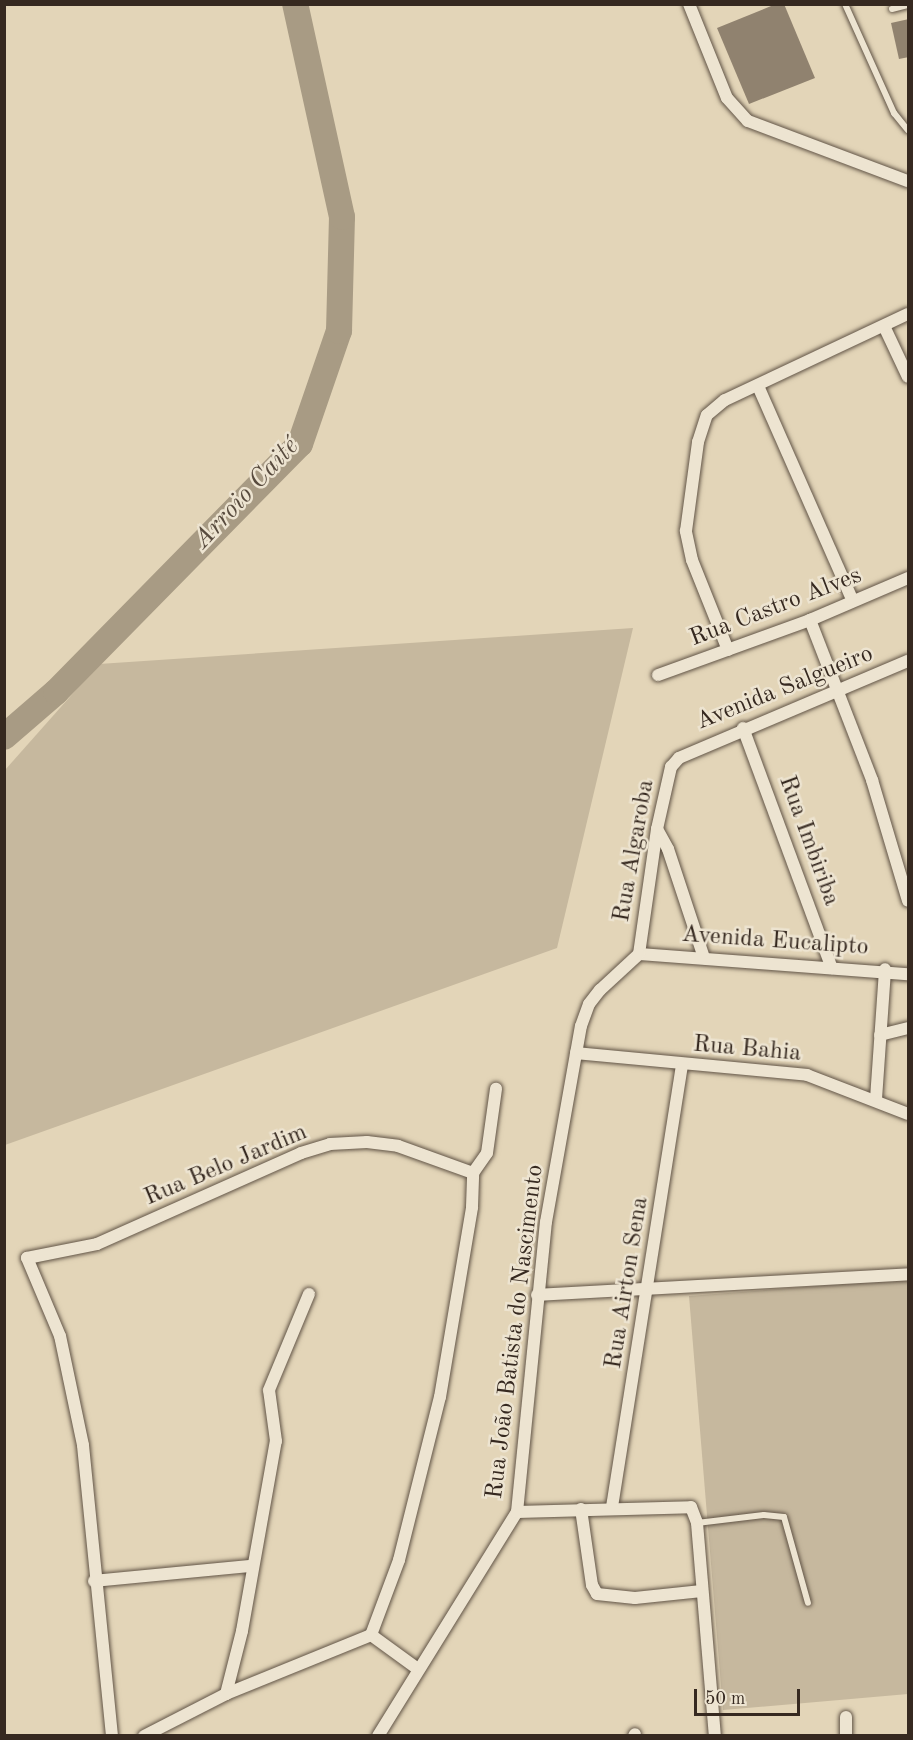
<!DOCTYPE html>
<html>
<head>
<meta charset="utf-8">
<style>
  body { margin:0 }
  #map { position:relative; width:913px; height:1740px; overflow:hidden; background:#e3d5b8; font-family:"Old Standard TT",serif }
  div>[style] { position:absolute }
  .green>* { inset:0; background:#c6b89e }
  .river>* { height:26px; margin:-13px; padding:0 13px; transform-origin:13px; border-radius:13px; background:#a89b84 }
  .building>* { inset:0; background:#90826f }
  .roads { filter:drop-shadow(0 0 2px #615446) drop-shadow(0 0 2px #615446) }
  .lane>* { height:6px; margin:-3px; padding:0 3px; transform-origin:3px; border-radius:3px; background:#ede4d1 }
  .street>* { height:12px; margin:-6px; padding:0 6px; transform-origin:6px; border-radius:6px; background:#ede4d1 }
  span { translate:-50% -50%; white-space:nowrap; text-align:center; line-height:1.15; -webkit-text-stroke:5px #ede4d1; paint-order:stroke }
  .street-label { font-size:24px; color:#362920 }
  .water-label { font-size:26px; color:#584b3e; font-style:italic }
  .frame { position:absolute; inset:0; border:6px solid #362920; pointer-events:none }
  .scale { position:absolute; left:694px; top:1689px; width:106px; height:27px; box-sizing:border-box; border:3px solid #362920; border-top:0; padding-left:8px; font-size:18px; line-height:21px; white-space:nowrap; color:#362920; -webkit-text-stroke:4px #ede4d1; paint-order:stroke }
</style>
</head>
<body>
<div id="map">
  <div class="green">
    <div style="clip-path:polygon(633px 628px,557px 948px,5px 1145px,5px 770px,99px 664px)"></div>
    <div style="clip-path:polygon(908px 1279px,908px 1694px,723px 1710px,689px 1296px)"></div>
  </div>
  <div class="river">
    <div style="left:4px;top:737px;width:69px;rotate:-40.9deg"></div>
    <div style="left:56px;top:692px;width:348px;rotate:-45.5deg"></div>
    <div style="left:300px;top:444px;width:120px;rotate:-71deg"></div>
    <div style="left:339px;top:331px;width:114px;rotate:-88.5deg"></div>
    <div style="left:342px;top:217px;width:218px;rotate:-102.4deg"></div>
  </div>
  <div class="building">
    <div style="clip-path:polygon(776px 4px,784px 4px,815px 78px,749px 104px,717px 28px)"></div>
    <div style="clip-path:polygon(909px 19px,909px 57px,899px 59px,891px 23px)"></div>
  </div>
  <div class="roads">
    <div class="lane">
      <div style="left:845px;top:4px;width:120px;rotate:65.8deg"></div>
      <div style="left:894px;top:113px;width:22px;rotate:51deg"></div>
      <div style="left:892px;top:9px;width:16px;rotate:-14deg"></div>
      <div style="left:697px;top:1523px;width:67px;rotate:-6.8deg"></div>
      <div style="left:764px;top:1515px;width:20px;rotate:6deg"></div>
      <div style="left:784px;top:1517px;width:89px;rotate:74.4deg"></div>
    </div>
    <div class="street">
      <div style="left:689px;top:4px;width:101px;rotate:68deg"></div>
      <div style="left:727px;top:98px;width:31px;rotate:48deg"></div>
      <div style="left:748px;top:121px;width:171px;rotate:20.6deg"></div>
      <div style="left:884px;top:326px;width:56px;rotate:64.8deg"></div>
      <div style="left:758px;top:386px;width:235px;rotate:66.2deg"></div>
      <div style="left:810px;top:620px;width:172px;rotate:68.8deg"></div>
      <div style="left:872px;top:780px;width:126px;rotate:73.4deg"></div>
      <div style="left:728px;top:650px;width:97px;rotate:-111.8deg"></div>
      <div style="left:692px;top:560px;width:30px;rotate:-102deg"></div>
      <div style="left:686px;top:531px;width:90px;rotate:-82.3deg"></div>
      <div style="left:698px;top:442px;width:28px;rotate:-72deg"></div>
      <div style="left:707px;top:415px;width:23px;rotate:-40deg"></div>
      <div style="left:725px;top:400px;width:202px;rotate:-25.2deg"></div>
      <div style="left:658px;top:675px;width:162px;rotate:-19.9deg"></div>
      <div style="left:810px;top:620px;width:107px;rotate:-23.2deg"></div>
      <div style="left:743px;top:728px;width:256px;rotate:69.7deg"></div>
      <div style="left:657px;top:829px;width:23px;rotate:61deg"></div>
      <div style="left:668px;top:849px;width:115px;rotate:71.7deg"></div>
      <div style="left:639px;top:954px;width:126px;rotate:-81.8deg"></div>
      <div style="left:657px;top:829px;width:64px;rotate:-77.3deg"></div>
      <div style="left:671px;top:767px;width:12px;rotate:-48deg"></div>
      <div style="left:679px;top:758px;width:249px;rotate:-23deg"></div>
      <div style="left:639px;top:954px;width:270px;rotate:4.3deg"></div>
      <div style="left:880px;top:1035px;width:29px;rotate:-14deg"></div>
      <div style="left:576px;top:1053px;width:232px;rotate:5.4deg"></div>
      <div style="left:807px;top:1075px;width:108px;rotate:21.1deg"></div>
      <div style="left:876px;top:1099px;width:130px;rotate:-86deg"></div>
      <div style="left:473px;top:1173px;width:24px;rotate:-55deg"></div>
      <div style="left:487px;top:1153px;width:65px;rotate:-82deg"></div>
      <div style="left:537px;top:1295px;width:372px;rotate:-3.2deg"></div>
      <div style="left:612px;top:1507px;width:448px;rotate:-81deg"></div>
      <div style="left:581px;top:1509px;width:77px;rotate:81.8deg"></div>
      <div style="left:592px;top:1585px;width:10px;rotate:61deg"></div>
      <div style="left:597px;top:1594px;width:38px;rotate:6deg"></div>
      <div style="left:635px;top:1598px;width:67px;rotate:-6deg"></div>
      <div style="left:517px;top:1512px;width:174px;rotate:-1.6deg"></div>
      <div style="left:691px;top:1507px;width:17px;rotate:69deg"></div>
      <div style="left:697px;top:1523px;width:214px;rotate:85.2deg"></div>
      <div style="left:94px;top:1581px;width:158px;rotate:-5.5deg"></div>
      <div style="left:371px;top:1635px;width:58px;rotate:35.9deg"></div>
      <div style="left:226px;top:1694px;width:65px;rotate:-75.7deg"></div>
      <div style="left:242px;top:1631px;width:193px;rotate:-79.9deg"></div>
      <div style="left:276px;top:1441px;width:51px;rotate:-97.8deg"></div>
      <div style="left:269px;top:1390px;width:104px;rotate:-67.4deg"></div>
      <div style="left:846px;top:1717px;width:19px;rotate:90deg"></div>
      <div style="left:112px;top:1736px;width:292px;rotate:-95.7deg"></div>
      <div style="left:83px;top:1445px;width:111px;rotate:-101.9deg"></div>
      <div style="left:60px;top:1336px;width:85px;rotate:-112.9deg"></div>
      <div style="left:27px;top:1258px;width:71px;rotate:-11.3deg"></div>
      <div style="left:97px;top:1244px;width:223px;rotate:-24deg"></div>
      <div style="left:301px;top:1153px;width:30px;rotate:-17deg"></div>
      <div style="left:330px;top:1144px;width:37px;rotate:-3deg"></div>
      <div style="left:367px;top:1142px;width:31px;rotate:7deg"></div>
      <div style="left:398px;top:1146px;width:80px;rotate:19.8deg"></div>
      <div style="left:144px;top:1736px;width:92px;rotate:-27.1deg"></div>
      <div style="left:226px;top:1694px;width:157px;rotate:-22.1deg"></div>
      <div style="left:371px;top:1635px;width:80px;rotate:-69.5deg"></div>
      <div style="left:399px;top:1560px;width:168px;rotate:-75.9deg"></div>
      <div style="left:440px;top:1397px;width:193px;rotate:-80.4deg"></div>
      <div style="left:472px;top:1207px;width:34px;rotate:-88deg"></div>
      <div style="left:378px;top:1736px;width:264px;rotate:-58.2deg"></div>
      <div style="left:517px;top:1512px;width:291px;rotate:-84.3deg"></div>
      <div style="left:546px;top:1222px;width:199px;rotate:-79.9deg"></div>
      <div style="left:581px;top:1026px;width:23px;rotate:-70deg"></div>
      <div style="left:589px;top:1004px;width:18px;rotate:-52deg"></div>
      <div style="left:600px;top:990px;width:53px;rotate:-42.7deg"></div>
      <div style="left:634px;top:1736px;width:2px;rotate:-63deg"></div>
    </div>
  </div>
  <div class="street-label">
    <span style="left:776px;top:608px;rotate:-21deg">Rua Castro Alves</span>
    <span style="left:785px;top:689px;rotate:-22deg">Avenida Salgueiro</span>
    <span style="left:808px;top:841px;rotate:70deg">Rua Imbiriba</span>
    <span style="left:635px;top:851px;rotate:-80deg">Rua Algaroba</span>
    <span style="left:775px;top:942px;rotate:4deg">Avenida Eucalipto</span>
    <span style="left:747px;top:1050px;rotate:5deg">Rua Bahia</span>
    <span style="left:226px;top:1166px;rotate:-23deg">Rua Belo Jardim</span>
    <span style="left:628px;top:1283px;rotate:-81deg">Rua Airton Sena</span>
    <span style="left:516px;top:1332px;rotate:-83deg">Rua João Batista do Nascimento</span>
  </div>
  <div class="water-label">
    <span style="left:247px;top:494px;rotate:-47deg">Arroio Caité</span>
  </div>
  <div class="frame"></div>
  <div class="scale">50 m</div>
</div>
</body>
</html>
